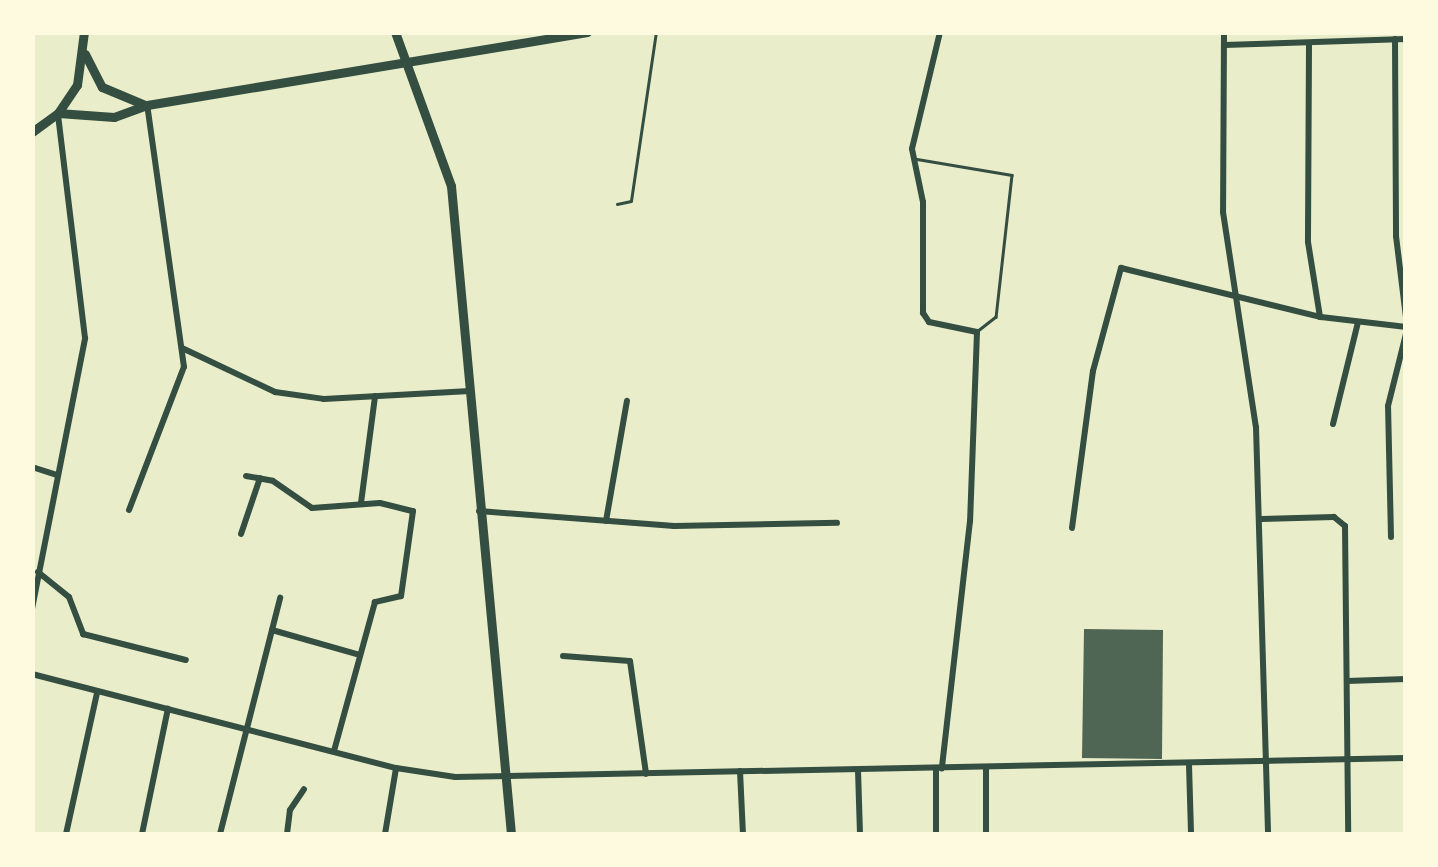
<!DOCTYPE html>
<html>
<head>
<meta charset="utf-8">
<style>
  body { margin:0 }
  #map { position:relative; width:1438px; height:867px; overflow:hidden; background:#e9edc9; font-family:Rubik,sans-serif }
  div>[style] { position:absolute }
  .building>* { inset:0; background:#4f6655 }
  .service>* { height:2.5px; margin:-1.25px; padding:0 1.25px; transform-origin:1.25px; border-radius:1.25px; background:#344e41 }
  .minor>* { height:6px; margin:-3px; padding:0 3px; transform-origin:3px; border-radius:3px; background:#344e41 }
  .secondary>* { height:9px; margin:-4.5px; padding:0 4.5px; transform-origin:4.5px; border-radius:4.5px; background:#344e41 }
  .primary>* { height:9px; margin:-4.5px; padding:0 4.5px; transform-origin:4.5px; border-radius:4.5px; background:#344e41 }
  span { translate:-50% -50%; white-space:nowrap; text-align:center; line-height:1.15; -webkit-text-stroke:10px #fefae0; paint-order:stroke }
  .frame { position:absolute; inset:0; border:35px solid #fefae0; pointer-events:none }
</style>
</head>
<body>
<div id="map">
  <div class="building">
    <div style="clip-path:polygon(1084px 629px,1163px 630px,1162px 759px,1082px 758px)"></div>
  </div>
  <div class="service">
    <div style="left:917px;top:159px;width:96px;rotate:9.6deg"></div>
    <div style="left:1012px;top:175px;width:143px;rotate:96.4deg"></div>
    <div style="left:996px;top:317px;width:23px;rotate:142deg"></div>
    <div style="left:617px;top:204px;width:14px;rotate:-12deg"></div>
    <div style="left:631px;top:201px;width:171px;rotate:-81.6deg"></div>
  </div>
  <div class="minor">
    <div style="left:940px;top:32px;width:120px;rotate:103.5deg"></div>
    <div style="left:912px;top:149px;width:54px;rotate:78.3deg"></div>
    <div style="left:923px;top:202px;width:111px;rotate:90deg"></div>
    <div style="left:923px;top:313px;width:11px;rotate:56deg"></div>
    <div style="left:929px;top:322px;width:49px;rotate:11.8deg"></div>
    <div style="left:977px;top:332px;width:189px;rotate:92.1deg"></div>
    <div style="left:970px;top:521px;width:249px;rotate:96.5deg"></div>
    <div style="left:1224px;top:32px;width:180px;rotate:90.3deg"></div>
    <div style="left:1223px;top:212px;width:218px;rotate:81.3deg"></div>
    <div style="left:1256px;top:427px;width:407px;rotate:88.3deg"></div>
    <div style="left:1395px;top:39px;width:197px;rotate:89.7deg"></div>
    <div style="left:1396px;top:236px;width:82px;rotate:83deg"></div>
    <div style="left:1224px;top:45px;width:182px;rotate:-1.9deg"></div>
    <div style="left:1309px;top:45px;width:197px;rotate:90.3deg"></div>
    <div style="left:1308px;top:242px;width:76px;rotate:80.9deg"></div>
    <div style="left:182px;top:348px;width:103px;rotate:25.3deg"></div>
    <div style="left:275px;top:392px;width:49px;rotate:8.1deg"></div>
    <div style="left:324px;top:399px;width:146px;rotate:-3.1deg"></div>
    <div style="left:1333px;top:424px;width:105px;rotate:-76.2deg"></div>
    <div style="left:32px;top:467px;width:25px;rotate:18deg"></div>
    <div style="left:246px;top:476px;width:27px;rotate:10deg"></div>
    <div style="left:273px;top:481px;width:47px;rotate:34.7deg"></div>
    <div style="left:312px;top:508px;width:68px;rotate:-4.2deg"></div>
    <div style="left:380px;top:503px;width:34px;rotate:14deg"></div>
    <div style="left:413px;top:511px;width:86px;rotate:98deg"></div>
    <div style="left:401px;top:596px;width:27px;rotate:167deg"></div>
    <div style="left:375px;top:602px;width:155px;rotate:105.4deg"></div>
    <div style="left:361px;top:503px;width:108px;rotate:-82.5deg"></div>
    <div style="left:129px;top:510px;width:153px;rotate:-69deg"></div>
    <div style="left:184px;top:367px;width:265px;rotate:-98deg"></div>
    <div style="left:479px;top:511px;width:196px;rotate:4.4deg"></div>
    <div style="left:674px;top:526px;width:163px;rotate:-1.1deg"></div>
    <div style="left:1261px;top:519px;width:73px;rotate:-1.6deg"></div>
    <div style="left:1334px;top:517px;width:14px;rotate:39deg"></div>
    <div style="left:1345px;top:526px;width:308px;rotate:89.4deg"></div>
    <div style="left:606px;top:521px;width:122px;rotate:-80.1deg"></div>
    <div style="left:1072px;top:528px;width:158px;rotate:-82.4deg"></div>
    <div style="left:1093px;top:371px;width:107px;rotate:-74.8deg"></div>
    <div style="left:1121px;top:268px;width:206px;rotate:13.8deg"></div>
    <div style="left:1321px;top:317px;width:86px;rotate:6.7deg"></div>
    <div style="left:241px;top:534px;width:59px;rotate:-71.3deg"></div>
    <div style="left:1391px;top:537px;width:131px;rotate:-91.3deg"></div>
    <div style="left:1388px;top:406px;width:74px;rotate:-76deg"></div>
    <div style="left:38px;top:572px;width:40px;rotate:39deg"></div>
    <div style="left:69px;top:597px;width:40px;rotate:69deg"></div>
    <div style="left:83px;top:634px;width:106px;rotate:14.2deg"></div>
    <div style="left:32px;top:609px;width:276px;rotate:-78.9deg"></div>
    <div style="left:85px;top:338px;width:226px;rotate:-96.9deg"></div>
    <div style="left:272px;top:630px;width:91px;rotate:15.9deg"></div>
    <div style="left:563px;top:656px;width:67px;rotate:4.3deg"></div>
    <div style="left:630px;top:661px;width:114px;rotate:81.9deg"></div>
    <div style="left:32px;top:674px;width:376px;rotate:14.5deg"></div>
    <div style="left:396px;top:768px;width:60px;rotate:8.7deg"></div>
    <div style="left:455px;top:777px;width:951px;rotate:-1.14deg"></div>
    <div style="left:1347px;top:681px;width:59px;rotate:-1.9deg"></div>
    <div style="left:1189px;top:765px;width:69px;rotate:88.3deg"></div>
    <div style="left:936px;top:768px;width:66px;rotate:90deg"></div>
    <div style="left:986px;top:768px;width:66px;rotate:90deg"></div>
    <div style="left:858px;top:770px;width:64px;rotate:88.2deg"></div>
    <div style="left:740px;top:771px;width:63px;rotate:87.3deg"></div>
    <div style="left:66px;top:834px;width:144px;rotate:-77.6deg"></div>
    <div style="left:142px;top:834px;width:128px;rotate:-78.3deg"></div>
    <div style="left:220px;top:834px;width:244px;rotate:-75.7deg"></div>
    <div style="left:287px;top:834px;width:24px;rotate:-83deg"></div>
    <div style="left:290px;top:810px;width:25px;rotate:-56deg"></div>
    <div style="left:385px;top:834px;width:67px;rotate:-80.5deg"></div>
  </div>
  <div class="secondary">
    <div style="left:395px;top:32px;width:164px;rotate:70deg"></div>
    <div style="left:451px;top:186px;width:651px;rotate:84.71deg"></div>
  </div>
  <div class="primary">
    <div style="left:85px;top:54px;width:37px;rotate:63deg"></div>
    <div style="left:102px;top:87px;width:47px;rotate:22.7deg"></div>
    <div style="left:58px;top:113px;width:56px;rotate:4.1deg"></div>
    <div style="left:114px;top:117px;width:35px;rotate:-20deg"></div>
    <div style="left:147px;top:105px;width:446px;rotate:-9.4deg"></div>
    <div style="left:32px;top:132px;width:32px;rotate:-36deg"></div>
    <div style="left:58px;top:113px;width:34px;rotate:-56deg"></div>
    <div style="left:77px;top:85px;width:53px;rotate:-82.5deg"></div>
  </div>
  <div class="frame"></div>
</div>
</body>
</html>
